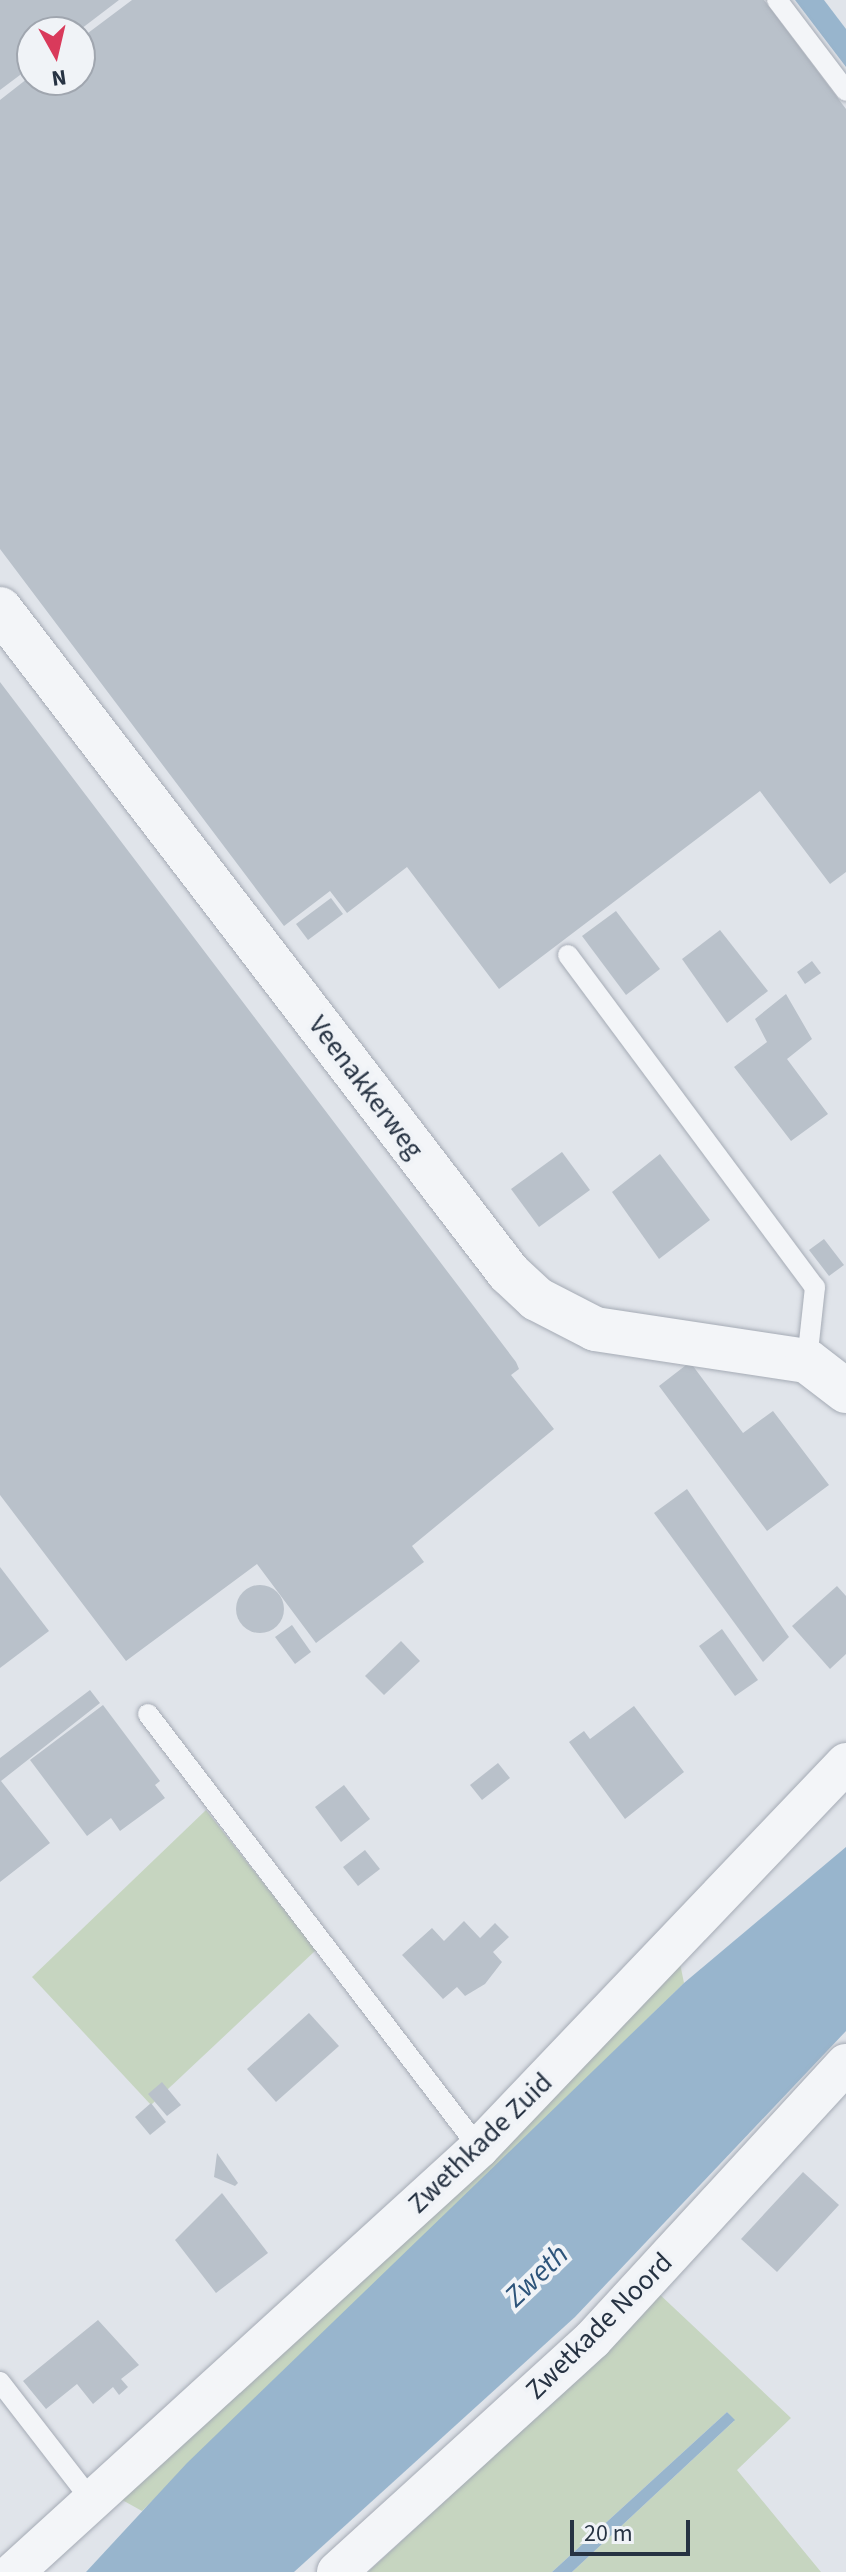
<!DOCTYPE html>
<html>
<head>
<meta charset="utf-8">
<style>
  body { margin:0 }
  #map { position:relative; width:846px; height:2572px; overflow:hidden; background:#e0e4ea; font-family:"Source Sans 3",sans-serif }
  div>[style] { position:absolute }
  .green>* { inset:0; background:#c6d5c0 }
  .water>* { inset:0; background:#98b5cd }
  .building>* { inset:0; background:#b9c1ca }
  .round { border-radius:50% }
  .roads { filter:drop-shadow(0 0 2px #a5abb5) drop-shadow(0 0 2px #a5abb5) }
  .service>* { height:20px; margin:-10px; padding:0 10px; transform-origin:10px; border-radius:10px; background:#f3f5f8 }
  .minor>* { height:40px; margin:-20px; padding:0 20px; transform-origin:20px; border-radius:20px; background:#f3f5f8 }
  .tertiary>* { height:44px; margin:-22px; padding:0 22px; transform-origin:22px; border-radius:22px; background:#f3f5f8 }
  span { translate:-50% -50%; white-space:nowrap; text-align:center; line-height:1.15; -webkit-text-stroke:8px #f0f3f7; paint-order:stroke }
  .street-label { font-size:28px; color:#273343 }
  .water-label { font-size:30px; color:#2d547a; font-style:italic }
  .north { position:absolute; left:16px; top:16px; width:80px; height:80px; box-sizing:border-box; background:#f0f3f7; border:2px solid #a0a6af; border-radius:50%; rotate:172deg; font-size:22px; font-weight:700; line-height:32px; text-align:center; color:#273343 }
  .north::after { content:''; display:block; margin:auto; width:28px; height:36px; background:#d93a5b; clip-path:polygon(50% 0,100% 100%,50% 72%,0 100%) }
  .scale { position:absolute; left:570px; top:2520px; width:120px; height:36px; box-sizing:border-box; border:4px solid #273343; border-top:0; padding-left:10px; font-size:24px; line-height:28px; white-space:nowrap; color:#273343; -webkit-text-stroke:6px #f0f3f7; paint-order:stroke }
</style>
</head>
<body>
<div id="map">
  <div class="green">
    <div style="clip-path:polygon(206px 1810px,316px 1950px,151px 2105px,32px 1977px)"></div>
    <div style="clip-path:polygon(675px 1939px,684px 1983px,142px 2511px,97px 2486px)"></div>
    <div style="clip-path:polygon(656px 2291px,791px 2418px,737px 2470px,821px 2572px,572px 2572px,734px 2421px,727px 2412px,552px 2572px,368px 2572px,569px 2386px)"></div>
  </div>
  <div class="water">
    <div style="clip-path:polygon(795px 0,824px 0,846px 29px,846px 67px)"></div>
    <div style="clip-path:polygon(846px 1847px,846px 2031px,575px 2317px,294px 2572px,86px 2572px,187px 2463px,684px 1983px)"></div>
    <div style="clip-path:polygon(727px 2412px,735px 2420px,572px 2572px,552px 2572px)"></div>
  </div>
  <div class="building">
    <div style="clip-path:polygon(0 0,119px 0,77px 32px,32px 32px,32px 66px,0 90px)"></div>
    <div style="clip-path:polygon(132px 0,764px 0,846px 109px,846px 872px,830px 884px,760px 791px,499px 989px,407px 867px,347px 913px,330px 891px,284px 926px,0 549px,0 100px,32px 75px,80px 80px,80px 39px)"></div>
    <div style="clip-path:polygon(0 682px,516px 1362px,519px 1369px,511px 1375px,554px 1429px,412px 1546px,424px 1562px,316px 1643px,257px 1564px,126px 1661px,0 1495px)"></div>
    <div style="clip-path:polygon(331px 898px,343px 914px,308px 940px,296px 924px)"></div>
    <div style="clip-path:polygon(616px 911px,660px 969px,626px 995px,582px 936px)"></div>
    <div style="clip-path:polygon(720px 930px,768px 991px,727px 1023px,682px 959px)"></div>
    <div style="clip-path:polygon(812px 961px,821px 973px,805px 984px,797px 972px)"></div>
    <div style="clip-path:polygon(786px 994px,812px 1039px,787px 1059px,828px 1114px,791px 1141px,734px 1067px,767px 1042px,755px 1019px)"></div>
    <div style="clip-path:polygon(562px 1152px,590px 1190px,539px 1227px,511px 1189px)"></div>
    <div style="clip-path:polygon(660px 1154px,710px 1220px,659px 1259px,612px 1192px)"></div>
    <div style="clip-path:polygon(824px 1239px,844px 1265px,829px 1276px,809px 1250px)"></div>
    <div style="clip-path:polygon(690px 1362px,743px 1433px,773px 1411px,829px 1485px,767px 1531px,659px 1386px)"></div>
    <div style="clip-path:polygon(687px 1489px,789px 1637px,763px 1662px,654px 1513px)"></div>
    <div style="clip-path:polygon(0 1567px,49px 1631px,0 1668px)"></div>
    <div class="round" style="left:236px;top:1585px;width:48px;height:48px"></div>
    <div style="clip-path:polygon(837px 1586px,846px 1596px,846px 1654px,830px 1669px,792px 1626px)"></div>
    <div style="clip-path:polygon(292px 1625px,311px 1652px,295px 1664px,275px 1637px)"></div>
    <div style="clip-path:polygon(722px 1629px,758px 1680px,735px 1696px,699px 1646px)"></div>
    <div style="clip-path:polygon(401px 1641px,420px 1661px,384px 1695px,365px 1676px)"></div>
    <div style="clip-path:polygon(90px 1690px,100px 1703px,1px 1781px,50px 1843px,0 1882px,0 1758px)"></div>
    <div style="clip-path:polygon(103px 1705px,160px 1781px,155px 1785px,165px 1798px,120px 1831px,111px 1818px,87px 1836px,30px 1760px)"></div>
    <div style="clip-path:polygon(634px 1706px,684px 1772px,625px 1819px,569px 1742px,584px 1731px,590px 1739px)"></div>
    <div style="clip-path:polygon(498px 1763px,510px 1778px,482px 1800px,470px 1785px)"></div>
    <div style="clip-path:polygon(344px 1785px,370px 1819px,341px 1842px,315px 1807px)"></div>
    <div style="clip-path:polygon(365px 1850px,380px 1869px,358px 1886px,343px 1867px)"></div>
    <div style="clip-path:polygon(464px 1921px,480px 1938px,495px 1923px,509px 1937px,493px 1952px,502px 1962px,485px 1984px,465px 1996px,457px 1987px,443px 1999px,402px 1955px,432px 1928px,444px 1941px)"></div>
    <div style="clip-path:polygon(309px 2013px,339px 2046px,276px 2102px,247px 2069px)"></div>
    <div style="clip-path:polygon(162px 2082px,181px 2105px,167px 2116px,148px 2094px)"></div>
    <div style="clip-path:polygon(151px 2103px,166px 2122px,150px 2135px,135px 2117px)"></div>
    <div style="clip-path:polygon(217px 2153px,238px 2183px,235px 2186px,214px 2177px)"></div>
    <div style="clip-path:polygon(803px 2172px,839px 2205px,777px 2272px,741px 2239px)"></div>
    <div style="clip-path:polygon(222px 2193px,268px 2253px,216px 2293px,175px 2240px)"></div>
    <div style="clip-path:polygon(98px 2320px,139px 2365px,121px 2379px,128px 2387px,119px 2395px,113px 2387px,93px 2404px,77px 2384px,46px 2409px,23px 2381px)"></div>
  </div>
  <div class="roads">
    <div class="service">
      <div style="left:777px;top:0;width:114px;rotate:52.8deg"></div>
      <div style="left:568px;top:955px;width:414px;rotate:53.4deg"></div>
      <div style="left:815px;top:1287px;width:74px;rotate:96.2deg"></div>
      <div style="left:148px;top:1714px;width:546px;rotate:52.67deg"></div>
      <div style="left:0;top:2382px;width:150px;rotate:52.3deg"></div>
    </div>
    <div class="minor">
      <div style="left:14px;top:2572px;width:629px;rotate:-42.36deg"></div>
      <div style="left:479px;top:2148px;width:532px;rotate:-46.37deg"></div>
      <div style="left:337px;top:2572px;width:345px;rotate:-42.3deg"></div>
      <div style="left:592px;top:2340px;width:375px;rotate:-47.4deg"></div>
    </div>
    <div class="tertiary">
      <div style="left:0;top:609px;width:837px;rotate:52.53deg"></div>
      <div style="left:509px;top:1273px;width:38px;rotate:43deg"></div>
      <div style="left:537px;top:1299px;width:65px;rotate:27.3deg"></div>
      <div style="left:595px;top:1329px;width:214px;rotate:8.6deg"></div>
      <div style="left:807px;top:1361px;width:49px;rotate:37.6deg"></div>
    </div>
  </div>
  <div class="street-label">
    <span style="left:366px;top:1087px;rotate:53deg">Veenakkerweg</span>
    <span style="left:480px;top:2143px;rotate:-44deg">Zwethkade Zuid</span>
    <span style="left:599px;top:2326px;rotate:-45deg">Zwetkade Noord</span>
  </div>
  <div class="water-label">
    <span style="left:537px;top:2276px;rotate:-44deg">Zweth</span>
  </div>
  <div class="north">N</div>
  <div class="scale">20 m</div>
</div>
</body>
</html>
